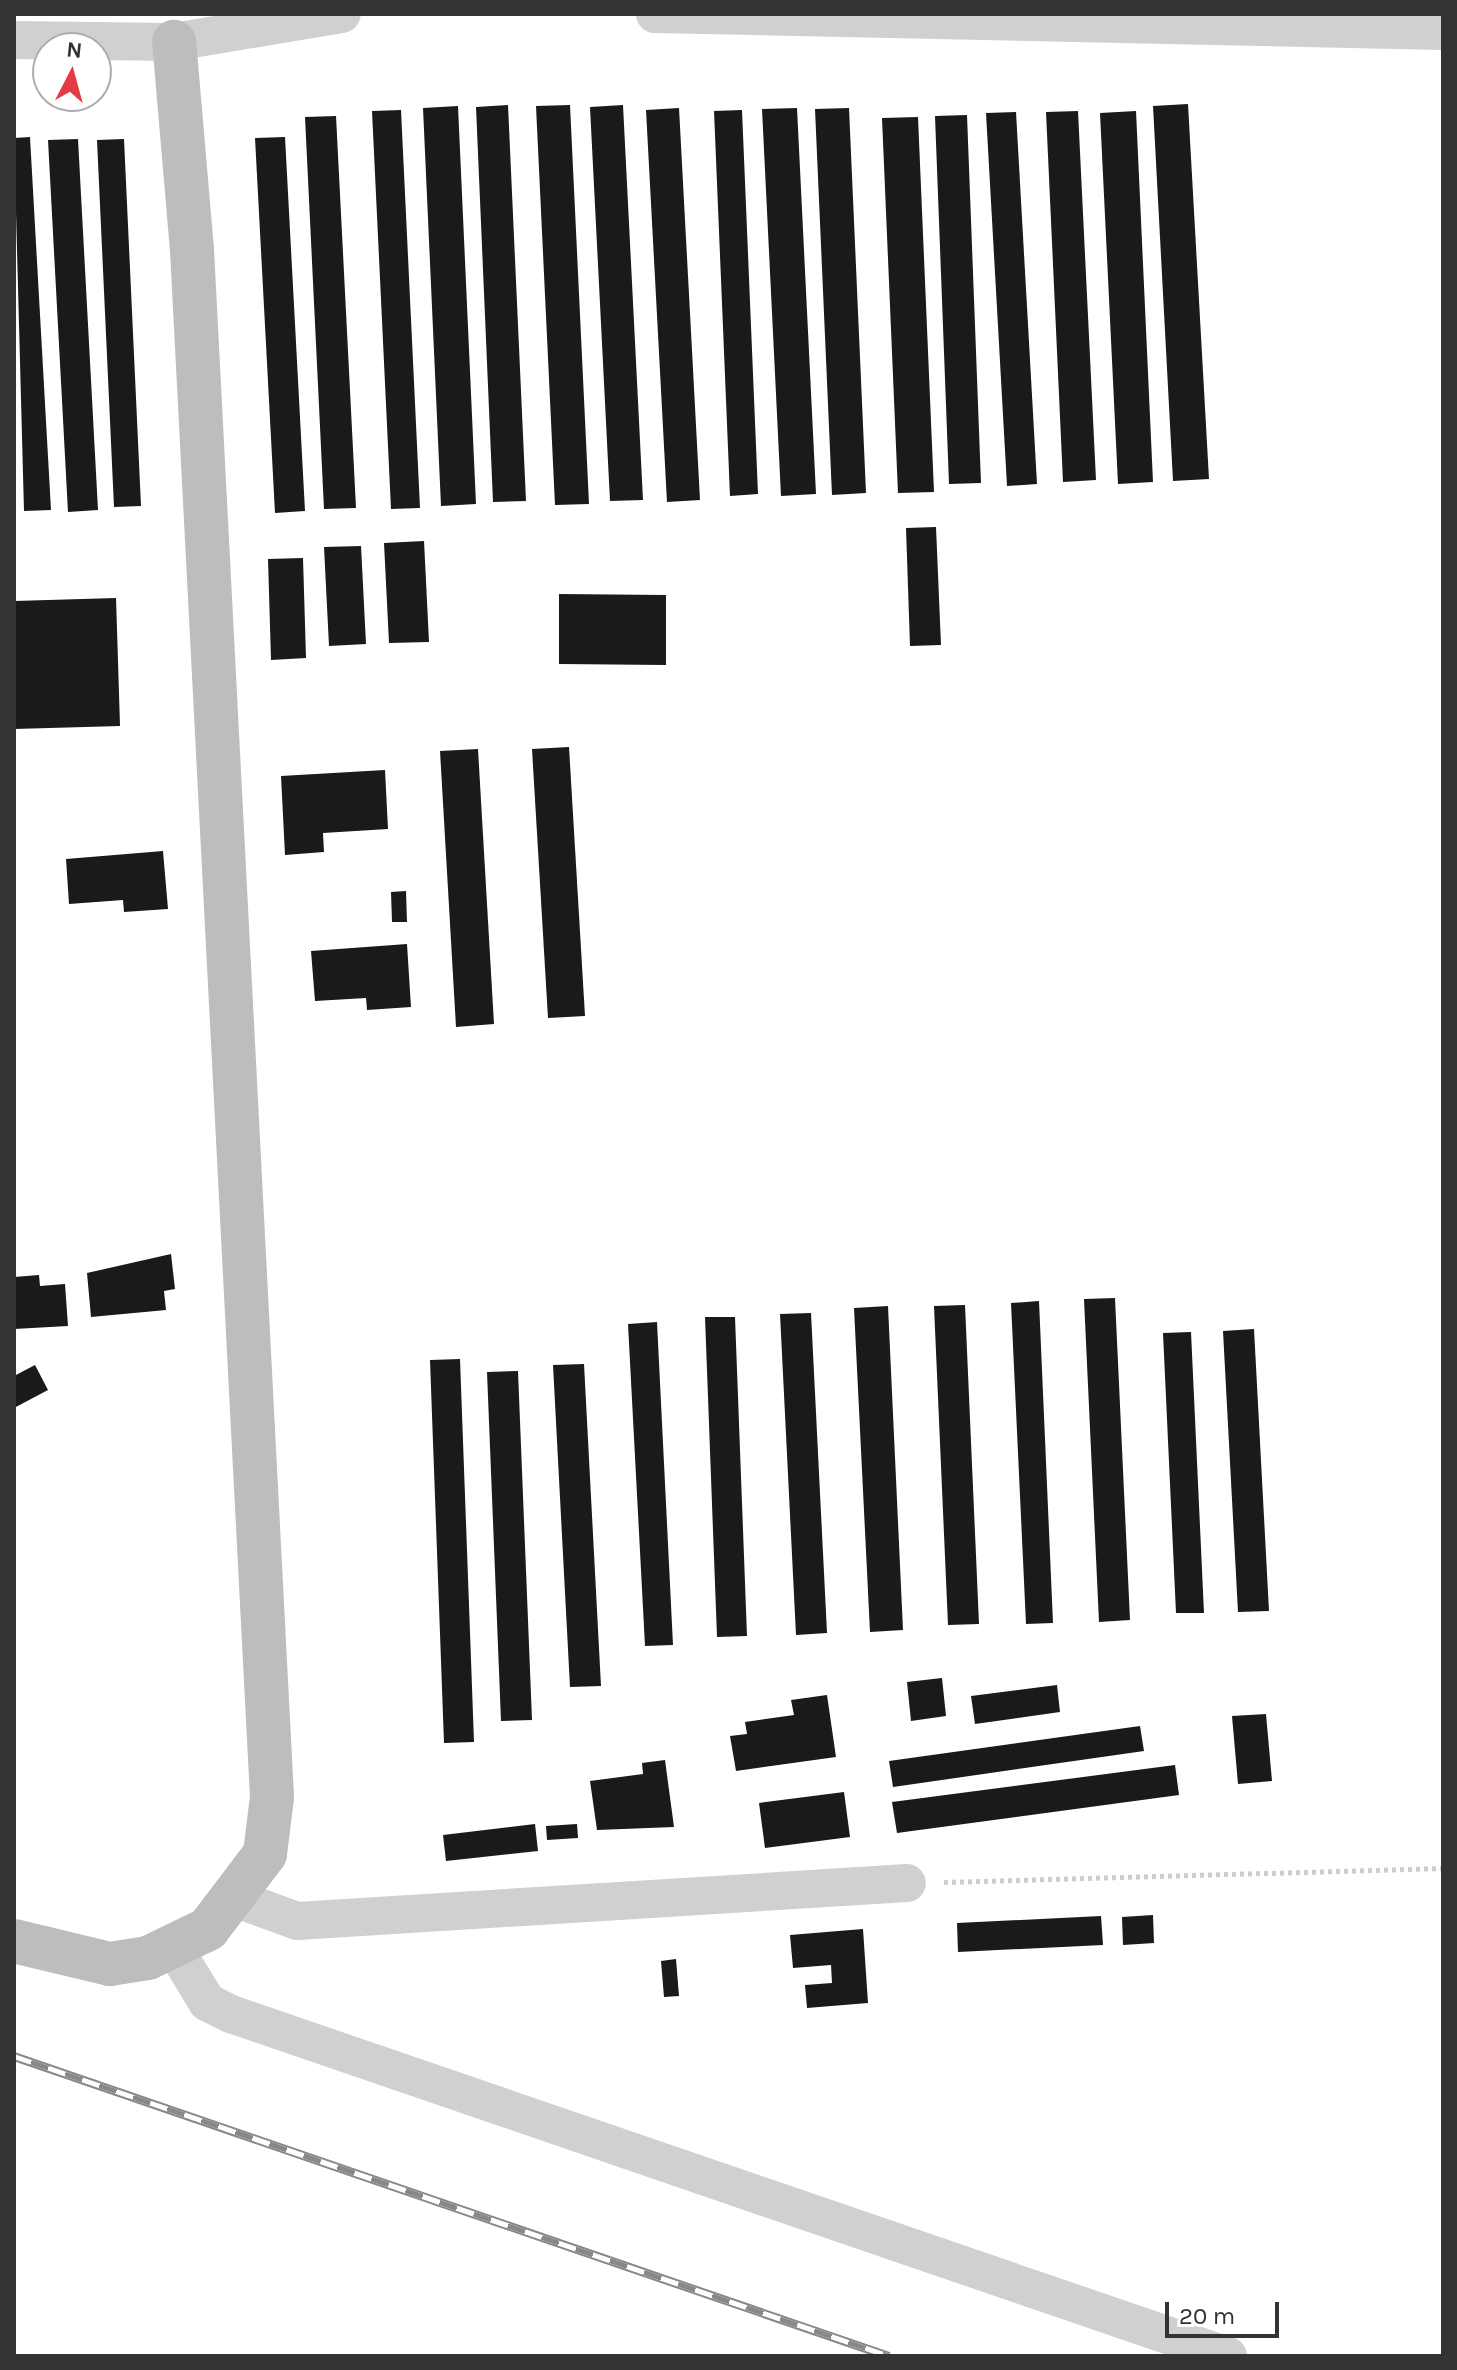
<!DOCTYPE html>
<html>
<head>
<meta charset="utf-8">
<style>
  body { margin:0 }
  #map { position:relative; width:1457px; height:2370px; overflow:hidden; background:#fff; font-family:Karla,sans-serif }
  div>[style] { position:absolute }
  .building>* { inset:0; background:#1a1a1a }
  .path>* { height:5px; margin-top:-2.5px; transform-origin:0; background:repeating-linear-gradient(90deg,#cdcdcd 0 4px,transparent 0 8px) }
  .street>* { height:38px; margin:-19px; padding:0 19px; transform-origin:19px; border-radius:19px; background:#d0d0d0 }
  .secondary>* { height:44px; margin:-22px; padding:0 22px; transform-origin:22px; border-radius:22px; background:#bdbdbd }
  .rail>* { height:9px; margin-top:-4.5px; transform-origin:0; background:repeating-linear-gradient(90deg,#fff 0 18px,#888 0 36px); box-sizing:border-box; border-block:2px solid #888 }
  span { translate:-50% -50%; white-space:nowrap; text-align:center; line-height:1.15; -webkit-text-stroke:8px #fff; paint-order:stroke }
  .frame { position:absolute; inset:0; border:16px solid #333; pointer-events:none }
  .north { position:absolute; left:32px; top:32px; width:80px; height:80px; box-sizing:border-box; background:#fff; border:2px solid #adadad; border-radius:50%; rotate:6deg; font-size:22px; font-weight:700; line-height:32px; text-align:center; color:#333 }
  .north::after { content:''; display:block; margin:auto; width:28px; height:36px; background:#e63946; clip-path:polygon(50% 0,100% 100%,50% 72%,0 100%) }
  .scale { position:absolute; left:1165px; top:2302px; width:114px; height:36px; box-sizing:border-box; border:4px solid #333; border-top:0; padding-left:10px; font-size:24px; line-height:28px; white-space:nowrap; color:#333; -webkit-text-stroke:6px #fff; paint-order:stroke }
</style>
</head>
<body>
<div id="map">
  <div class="building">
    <div style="clip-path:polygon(1188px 104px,1209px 479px,1173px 481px,1153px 106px)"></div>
    <div style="clip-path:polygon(508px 105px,526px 501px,493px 502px,476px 107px)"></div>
    <div style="clip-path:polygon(570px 105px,589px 504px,555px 505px,536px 106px)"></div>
    <div style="clip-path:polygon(623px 105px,643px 500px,610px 501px,590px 107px)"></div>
    <div style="clip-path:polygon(458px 106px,476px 504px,441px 506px,423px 108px)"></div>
    <div style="clip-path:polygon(679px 108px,700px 500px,667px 502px,646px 110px)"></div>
    <div style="clip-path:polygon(797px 108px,816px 494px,781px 496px,762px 109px)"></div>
    <div style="clip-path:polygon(849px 108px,866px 493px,832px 495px,815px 109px)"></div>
    <div style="clip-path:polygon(401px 110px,420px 508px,391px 509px,372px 111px)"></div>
    <div style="clip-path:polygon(742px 110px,758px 494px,730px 496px,714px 111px)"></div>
    <div style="clip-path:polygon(1078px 111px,1096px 480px,1063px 482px,1046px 112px)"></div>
    <div style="clip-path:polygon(1136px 111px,1153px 482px,1118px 484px,1100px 113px)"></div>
    <div style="clip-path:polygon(1016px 112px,1037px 484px,1007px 486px,986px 113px)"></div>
    <div style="clip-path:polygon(967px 115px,981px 483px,949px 484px,935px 116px)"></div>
    <div style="clip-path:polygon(336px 116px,356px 508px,324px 509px,305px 117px)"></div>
    <div style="clip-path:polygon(918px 117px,934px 492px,898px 493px,882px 118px)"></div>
    <div style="clip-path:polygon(30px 137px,51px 510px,24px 511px,14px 138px)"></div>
    <div style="clip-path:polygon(285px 137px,305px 511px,275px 513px,255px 138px)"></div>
    <div style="clip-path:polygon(78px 139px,98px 510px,68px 512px,48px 140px)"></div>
    <div style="clip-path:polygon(124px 139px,141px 506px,114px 507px,97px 140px)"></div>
    <div style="clip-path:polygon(936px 527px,941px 645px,910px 646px,906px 528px)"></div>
    <div style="clip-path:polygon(424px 541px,429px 642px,389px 643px,384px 543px)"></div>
    <div style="clip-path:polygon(361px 546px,366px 644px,329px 646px,324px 547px)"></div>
    <div style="clip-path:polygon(303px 558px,306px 658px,271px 660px,268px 559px)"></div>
    <div style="clip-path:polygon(559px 594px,666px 595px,666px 665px,559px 664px)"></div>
    <div style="clip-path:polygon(116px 598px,120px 726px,14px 729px,14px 601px)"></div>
    <div style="clip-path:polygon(569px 747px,585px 1016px,548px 1018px,532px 749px)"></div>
    <div style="clip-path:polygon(478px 749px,494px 1024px,456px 1027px,440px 751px)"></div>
    <div style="clip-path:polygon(385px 770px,388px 829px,323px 833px,324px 852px,285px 855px,281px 776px)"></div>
    <div style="clip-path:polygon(163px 851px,168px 909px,124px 912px,123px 900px,69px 904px,66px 859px)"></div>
    <div style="clip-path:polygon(406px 891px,407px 922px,392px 922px,391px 892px)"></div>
    <div style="clip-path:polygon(407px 944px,411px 1007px,367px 1010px,366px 998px,315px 1001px,311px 951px)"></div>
    <div style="clip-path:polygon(171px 1254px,175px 1289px,164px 1291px,166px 1310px,91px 1317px,87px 1273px)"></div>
    <div style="clip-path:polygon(39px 1275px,40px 1286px,65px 1284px,68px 1326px,14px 1329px,14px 1277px)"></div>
    <div style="clip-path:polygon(1115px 1298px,1130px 1620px,1099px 1622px,1084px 1299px)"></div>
    <div style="clip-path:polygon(1039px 1301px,1053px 1623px,1026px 1624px,1011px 1303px)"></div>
    <div style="clip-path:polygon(965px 1305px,979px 1624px,948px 1625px,934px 1306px)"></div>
    <div style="clip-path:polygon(888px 1306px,903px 1630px,870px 1632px,854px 1308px)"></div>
    <div style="clip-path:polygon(811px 1313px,827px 1633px,796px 1635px,780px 1314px)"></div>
    <div style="clip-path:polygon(705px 1317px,735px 1317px,747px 1636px,717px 1637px)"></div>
    <div style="clip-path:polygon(657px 1322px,673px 1645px,645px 1646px,628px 1324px)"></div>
    <div style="clip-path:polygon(1254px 1329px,1269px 1611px,1238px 1612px,1223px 1331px)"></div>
    <div style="clip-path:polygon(1191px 1332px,1204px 1613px,1176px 1613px,1163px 1333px)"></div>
    <div style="clip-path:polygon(460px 1359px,474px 1742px,444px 1743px,430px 1360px)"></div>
    <div style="clip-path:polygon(584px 1364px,601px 1686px,570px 1687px,553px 1365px)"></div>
    <div style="clip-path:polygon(35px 1365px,48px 1390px,14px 1408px,14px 1376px)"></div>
    <div style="clip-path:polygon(518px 1371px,532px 1720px,501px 1721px,487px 1372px)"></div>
    <div style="clip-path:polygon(942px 1678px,946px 1716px,911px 1721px,907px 1682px)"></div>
    <div style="clip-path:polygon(1057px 1685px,1060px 1712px,975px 1724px,971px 1696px)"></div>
    <div style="clip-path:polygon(827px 1695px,836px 1757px,736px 1771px,730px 1736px,747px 1734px,745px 1722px,794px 1715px,791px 1700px)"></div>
    <div style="clip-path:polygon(1266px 1714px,1272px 1781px,1238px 1784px,1232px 1716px)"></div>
    <div style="clip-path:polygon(1140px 1726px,1144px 1751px,893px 1787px,889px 1761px)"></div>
    <div style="clip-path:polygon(665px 1760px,674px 1827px,597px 1830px,590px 1781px,643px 1774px,642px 1763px)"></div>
    <div style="clip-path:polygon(1175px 1765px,1179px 1795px,897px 1833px,892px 1802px)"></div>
    <div style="clip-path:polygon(844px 1792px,850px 1837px,765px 1848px,759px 1803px)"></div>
    <div style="clip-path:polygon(535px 1824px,538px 1851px,446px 1861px,443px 1835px)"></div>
    <div style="clip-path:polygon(577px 1824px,578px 1838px,547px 1840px,546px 1826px)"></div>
    <div style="clip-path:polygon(1153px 1915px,1154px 1943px,1123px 1945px,1122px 1917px)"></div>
    <div style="clip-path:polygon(1101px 1916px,1103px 1945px,958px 1952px,957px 1923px)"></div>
    <div style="clip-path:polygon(863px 1929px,868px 2003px,807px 2008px,805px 1985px,832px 1983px,831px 1965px,793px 1968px,790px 1935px)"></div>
    <div style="clip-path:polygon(676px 1959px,679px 1996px,664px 1997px,661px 1961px)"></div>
  </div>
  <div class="path">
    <div style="left:944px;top:1882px;width:499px;rotate:-1.6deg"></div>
  </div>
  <div class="street">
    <div style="left:655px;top:14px;width:788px;rotate:1.24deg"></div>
    <div style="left:14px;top:40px;width:160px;rotate:0.7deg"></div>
    <div style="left:174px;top:42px;width:170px;rotate:-9.5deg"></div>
    <div style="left:237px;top:1899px;width:64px;rotate:20.1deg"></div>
    <div style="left:297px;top:1921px;width:611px;rotate:-3.56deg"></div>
    <div style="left:173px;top:1946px;width:66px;rotate:58.7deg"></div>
    <div style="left:207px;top:2002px;width:27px;rotate:27deg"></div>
    <div style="left:231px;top:2014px;width:1054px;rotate:18.93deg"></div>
  </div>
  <div class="secondary">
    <div style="left:14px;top:1941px;width:99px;rotate:13.5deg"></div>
    <div style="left:110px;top:1964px;width:38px;rotate:-9deg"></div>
    <div style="left:148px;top:1958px;width:67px;rotate:-25.8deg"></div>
    <div style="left:208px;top:1929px;width:94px;rotate:-52.8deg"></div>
    <div style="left:265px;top:1854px;width:57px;rotate:-83deg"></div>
    <div style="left:272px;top:1797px;width:1549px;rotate:-92.96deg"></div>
    <div style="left:192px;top:250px;width:209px;rotate:-94.9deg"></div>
  </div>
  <div class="rail">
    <div style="left:14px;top:2056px;width:925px;rotate:18.92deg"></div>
  </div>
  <div class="frame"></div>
  <div class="north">N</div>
  <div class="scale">20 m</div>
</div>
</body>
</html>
